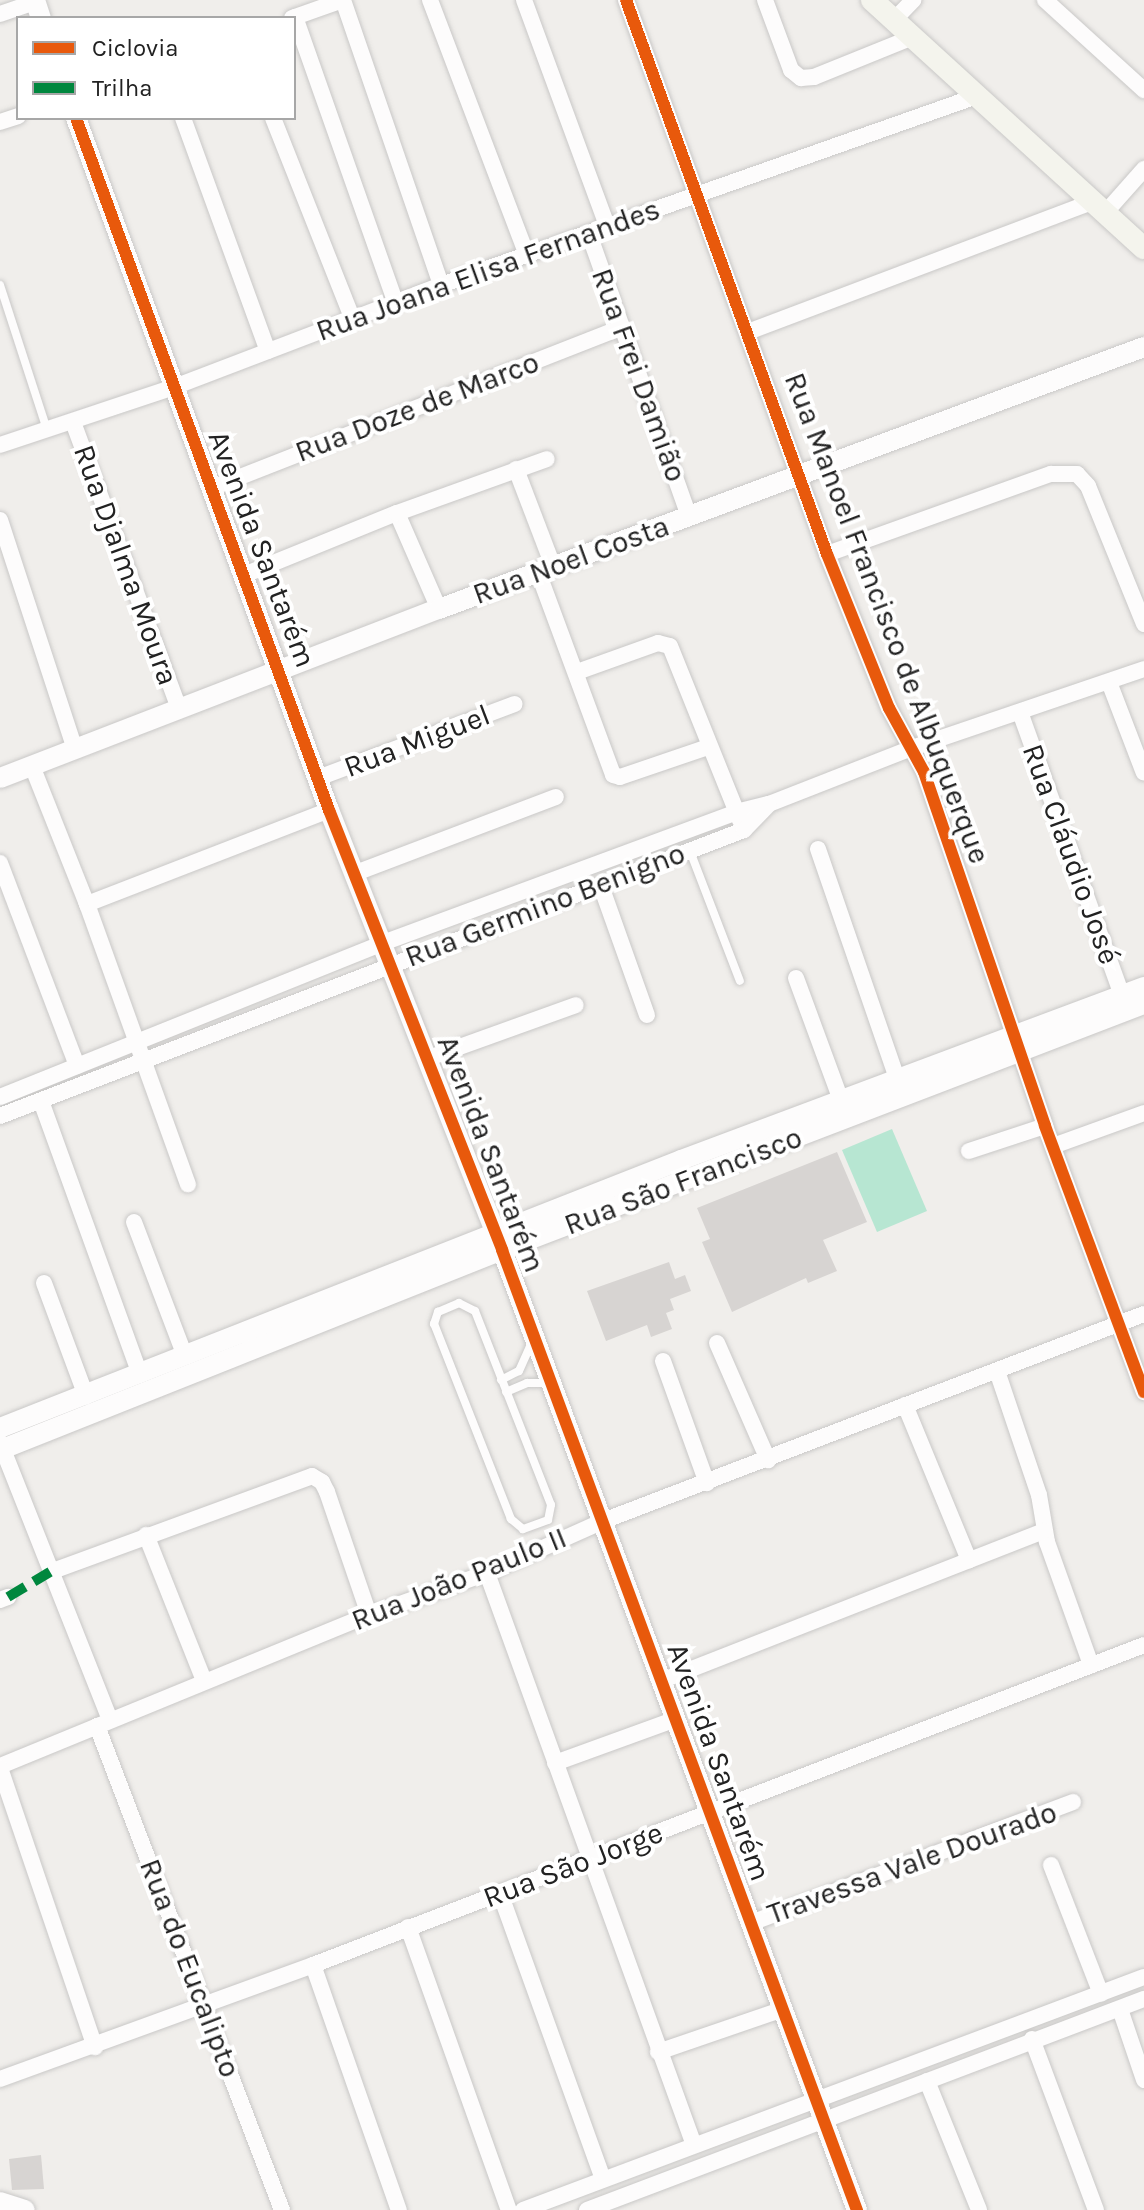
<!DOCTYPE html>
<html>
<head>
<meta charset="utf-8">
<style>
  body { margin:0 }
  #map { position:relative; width:1144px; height:2210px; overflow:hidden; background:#f0eeeb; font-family:Karla,sans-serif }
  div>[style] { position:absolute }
  .pitch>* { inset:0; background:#b7e6d2 }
  .building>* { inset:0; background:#d7d4d2 }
  .roads { filter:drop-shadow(0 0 2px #c9c8c7) drop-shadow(0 0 2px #c9c8c7) }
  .service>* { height:8px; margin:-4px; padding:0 4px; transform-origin:4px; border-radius:4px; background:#fdfcfc }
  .minor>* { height:16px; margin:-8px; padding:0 8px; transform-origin:8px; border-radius:8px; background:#fdfcfc }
  .tertiary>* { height:20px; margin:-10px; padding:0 10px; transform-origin:10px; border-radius:10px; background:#fdfcfc }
  .secondary>* { height:22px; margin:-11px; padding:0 11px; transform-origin:11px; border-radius:11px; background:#f4f4ed }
  .quiet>* { height:10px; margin-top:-5px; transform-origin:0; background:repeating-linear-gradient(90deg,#00873e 0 20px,transparent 0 30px) }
  .cycleway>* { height:12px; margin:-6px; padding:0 6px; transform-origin:6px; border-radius:6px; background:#e8590c }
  span { translate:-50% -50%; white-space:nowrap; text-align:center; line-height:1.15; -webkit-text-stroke:8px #fff; paint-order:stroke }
  .street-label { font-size:30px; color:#222 }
  .legend { position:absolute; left:16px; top:16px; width:280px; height:104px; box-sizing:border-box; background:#fff; border:2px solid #a7a7a7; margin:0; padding:10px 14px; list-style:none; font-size:24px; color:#222 }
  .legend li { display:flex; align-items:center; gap:16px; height:40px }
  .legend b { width:40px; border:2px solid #a7a7a7 }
</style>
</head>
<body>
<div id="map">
  <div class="pitch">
    <div style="clip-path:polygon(892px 1129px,927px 1211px,877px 1232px,842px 1150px)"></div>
  </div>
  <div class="building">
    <div style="clip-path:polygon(837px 1152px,867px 1222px,823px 1240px,837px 1271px,808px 1283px,806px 1278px,732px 1312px,702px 1242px,710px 1239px,697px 1208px)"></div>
    <div style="clip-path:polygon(669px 1262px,675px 1279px,685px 1275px,691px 1291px,670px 1299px,674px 1310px,666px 1313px,672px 1329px,651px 1337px,647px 1325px,606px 1341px,587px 1291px)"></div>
    <div style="clip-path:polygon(41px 2155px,44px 2189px,12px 2190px,9px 2159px)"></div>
  </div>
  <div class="roads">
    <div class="service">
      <div style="left:0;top:285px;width:152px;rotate:72deg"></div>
      <div style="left:690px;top:851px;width:139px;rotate:69deg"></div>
      <div style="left:459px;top:1303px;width:18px;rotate:27deg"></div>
      <div style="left:475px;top:1311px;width:208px;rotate:68.6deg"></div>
      <div style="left:551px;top:1505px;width:15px;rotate:101deg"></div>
      <div style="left:548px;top:1520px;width:27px;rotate:160deg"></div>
      <div style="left:523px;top:1529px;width:16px;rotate:-140deg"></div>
      <div style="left:511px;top:1519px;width:210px;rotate:-111.5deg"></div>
      <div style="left:434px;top:1324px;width:13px;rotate:-72deg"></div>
      <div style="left:438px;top:1312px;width:23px;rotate:-23deg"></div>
      <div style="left:501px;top:1380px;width:20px;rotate:-27deg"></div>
      <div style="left:519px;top:1371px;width:32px;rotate:-66deg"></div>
      <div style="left:506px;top:1392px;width:23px;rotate:-23deg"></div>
      <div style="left:527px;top:1383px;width:24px"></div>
    </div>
    <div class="minor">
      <div style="left:343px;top:0;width:301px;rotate:71deg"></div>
      <div style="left:430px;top:0;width:273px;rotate:69.2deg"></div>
      <div style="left:524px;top:0;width:243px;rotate:69.8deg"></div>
      <div style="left:626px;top:0;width:589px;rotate:70.06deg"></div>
      <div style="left:827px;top:554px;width:166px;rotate:68.1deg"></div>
      <div style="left:889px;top:708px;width:73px;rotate:61.3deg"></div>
      <div style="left:924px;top:772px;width:374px;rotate:71.1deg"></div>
      <div style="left:1045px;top:1126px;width:284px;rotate:69.6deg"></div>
      <div style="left:765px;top:0;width:75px;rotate:69.6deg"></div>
      <div style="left:791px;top:70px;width:13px;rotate:39deg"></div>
      <div style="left:801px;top:78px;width:13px;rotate:-4deg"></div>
      <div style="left:814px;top:77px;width:107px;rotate:-22deg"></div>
      <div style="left:1045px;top:0;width:134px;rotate:42.3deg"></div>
      <div style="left:0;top:14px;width:37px;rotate:-19deg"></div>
      <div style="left:295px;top:17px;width:301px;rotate:70.6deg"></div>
      <div style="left:292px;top:18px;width:54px;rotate:-19.4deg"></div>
      <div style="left:894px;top:20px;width:28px;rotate:-46deg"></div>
      <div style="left:183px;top:118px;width:248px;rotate:70deg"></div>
      <div style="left:273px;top:118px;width:215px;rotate:68.4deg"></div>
      <div style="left:0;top:122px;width:19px;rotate:-18deg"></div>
      <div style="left:1105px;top:213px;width:59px;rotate:-48.4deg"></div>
      <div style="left:589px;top:234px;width:299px;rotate:70.5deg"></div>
      <div style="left:748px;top:332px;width:368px;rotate:-20.7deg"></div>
      <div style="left:73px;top:422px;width:305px;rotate:69.7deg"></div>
      <div style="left:0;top:445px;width:183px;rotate:-18.4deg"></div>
      <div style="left:174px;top:387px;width:286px;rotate:-20.9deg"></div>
      <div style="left:441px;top:285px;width:568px;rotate:-19.42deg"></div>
      <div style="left:516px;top:469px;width:104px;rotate:69.1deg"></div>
      <div style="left:212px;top:488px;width:441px;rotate:-21.4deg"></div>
      <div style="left:397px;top:513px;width:105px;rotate:66.4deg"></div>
      <div style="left:0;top:520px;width:241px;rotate:71.9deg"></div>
      <div style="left:827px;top:554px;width:238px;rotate:-19.7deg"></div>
      <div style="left:1051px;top:474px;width:26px"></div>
      <div style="left:1077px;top:474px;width:16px;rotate:47deg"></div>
      <div style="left:1088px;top:486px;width:149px;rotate:67.9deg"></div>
      <div style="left:538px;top:572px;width:216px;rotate:69.7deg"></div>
      <div style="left:613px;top:775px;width:7px;rotate:16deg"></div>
      <div style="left:620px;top:777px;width:93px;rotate:-18.8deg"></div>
      <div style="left:244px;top:575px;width:165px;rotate:-22.1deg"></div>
      <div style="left:397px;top:513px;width:159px;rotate:-19.8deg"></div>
      <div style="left:577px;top:672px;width:86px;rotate:-19.7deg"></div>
      <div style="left:658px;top:643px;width:12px;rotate:14deg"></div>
      <div style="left:670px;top:646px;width:188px;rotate:68.1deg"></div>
      <div style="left:1109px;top:682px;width:97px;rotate:69deg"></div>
      <div style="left:1020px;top:712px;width:302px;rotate:70.2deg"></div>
      <div style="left:32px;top:766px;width:149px;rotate:68.3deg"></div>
      <div style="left:87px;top:904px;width:298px;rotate:70.2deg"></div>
      <div style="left:318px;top:778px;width:210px;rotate:-20.6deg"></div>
      <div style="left:818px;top:849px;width:243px;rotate:71deg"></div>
      <div style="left:0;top:863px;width:217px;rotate:69.2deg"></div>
      <div style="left:353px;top:874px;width:217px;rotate:-20.8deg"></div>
      <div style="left:601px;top:886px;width:137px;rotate:70.4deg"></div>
      <div style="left:87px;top:904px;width:260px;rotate:-21.2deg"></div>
      <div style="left:796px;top:978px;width:130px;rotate:69.8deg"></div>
      <div style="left:426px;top:1059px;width:159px;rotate:-19.8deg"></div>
      <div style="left:0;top:1097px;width:410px;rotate:-21.9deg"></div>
      <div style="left:380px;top:944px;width:380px;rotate:-20.3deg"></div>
      <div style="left:736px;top:812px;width:34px;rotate:-14deg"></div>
      <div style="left:769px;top:804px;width:154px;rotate:-21.4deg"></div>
      <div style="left:912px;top:748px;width:245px;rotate:-18.8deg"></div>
      <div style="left:41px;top:1101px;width:291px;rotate:70.1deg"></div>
      <div style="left:0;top:1116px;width:797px;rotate:-21.03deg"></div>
      <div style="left:744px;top:830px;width:35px;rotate:-46deg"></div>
      <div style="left:1053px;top:1146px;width:97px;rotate:-19.9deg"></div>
      <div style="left:969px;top:1151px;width:80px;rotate:-18.2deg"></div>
      <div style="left:134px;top:1222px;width:143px;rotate:69.2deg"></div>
      <div style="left:44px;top:1283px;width:121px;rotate:69.6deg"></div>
      <div style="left:717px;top:1343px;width:128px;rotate:66.4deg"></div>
      <div style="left:663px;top:1361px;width:130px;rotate:70.2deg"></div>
      <div style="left:997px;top:1371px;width:131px;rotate:71.3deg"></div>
      <div style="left:1039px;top:1495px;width:48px;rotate:80.3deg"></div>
      <div style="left:1047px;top:1542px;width:131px;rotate:70.3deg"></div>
      <div style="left:905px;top:1405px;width:168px;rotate:67.6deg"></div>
      <div style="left:0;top:1442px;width:299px;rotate:68.4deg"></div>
      <div style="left:146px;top:1535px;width:157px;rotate:68.3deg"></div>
      <div style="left:50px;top:1572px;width:279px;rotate:-20.1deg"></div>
      <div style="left:312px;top:1476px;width:12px;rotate:31deg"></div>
      <div style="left:322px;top:1482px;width:11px;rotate:63deg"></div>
      <div style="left:327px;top:1492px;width:130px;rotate:71.1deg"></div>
      <div style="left:487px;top:1573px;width:608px;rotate:70.11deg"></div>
      <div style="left:0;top:1600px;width:9px;rotate:-21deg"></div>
      <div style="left:661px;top:1681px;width:411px;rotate:-21.4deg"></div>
      <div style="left:97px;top:1726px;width:518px;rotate:69.08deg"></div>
      <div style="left:555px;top:1763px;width:126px;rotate:-20deg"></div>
      <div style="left:0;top:1766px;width:399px;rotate:-22.3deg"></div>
      <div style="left:369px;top:1615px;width:125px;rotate:-19.6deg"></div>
      <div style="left:487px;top:1573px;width:127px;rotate:-24.1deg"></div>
      <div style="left:603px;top:1521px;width:579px;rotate:-20.94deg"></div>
      <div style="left:0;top:1768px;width:295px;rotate:71.2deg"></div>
      <div style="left:1051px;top:1865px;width:138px;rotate:68.8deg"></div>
      <div style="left:500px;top:1893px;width:304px;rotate:70.2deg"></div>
      <div style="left:751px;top:1923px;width:344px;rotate:-20.6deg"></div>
      <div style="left:408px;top:1927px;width:300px;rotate:70.4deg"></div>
      <div style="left:313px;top:1965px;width:260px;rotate:70.7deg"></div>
      <div style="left:1120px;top:2009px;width:75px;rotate:71.3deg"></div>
      <div style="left:1032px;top:2039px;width:183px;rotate:69.5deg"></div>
      <div style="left:658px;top:2052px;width:130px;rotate:-18.9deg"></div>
      <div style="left:0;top:2079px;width:333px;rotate:-20deg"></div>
      <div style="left:313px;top:1965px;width:890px;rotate:-21.06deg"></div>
      <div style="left:927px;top:2081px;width:139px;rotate:68deg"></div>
      <div style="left:523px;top:2210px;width:663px;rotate:-20.57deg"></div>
      <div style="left:587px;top:2210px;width:596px;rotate:-20.75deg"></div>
    </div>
    <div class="tertiary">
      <div style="left:35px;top:0;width:19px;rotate:72deg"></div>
      <div style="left:76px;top:118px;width:737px;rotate:69.92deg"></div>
      <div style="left:329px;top:810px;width:473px;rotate:68.5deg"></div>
      <div style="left:502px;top:1250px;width:1024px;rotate:69.71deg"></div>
      <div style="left:0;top:778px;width:470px;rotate:-21.1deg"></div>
      <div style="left:439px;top:609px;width:752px;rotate:-20.39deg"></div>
      <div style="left:0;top:1428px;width:732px;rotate:-21.48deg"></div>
      <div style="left:681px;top:1160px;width:494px;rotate:-20.5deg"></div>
      <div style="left:0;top:1450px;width:540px;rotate:-21.72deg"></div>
      <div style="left:502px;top:1250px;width:688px;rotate:-20.97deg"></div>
      <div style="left:0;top:2202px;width:26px;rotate:18deg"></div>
    </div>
    <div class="secondary">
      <div style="left:872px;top:0;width:368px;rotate:42.4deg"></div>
    </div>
  </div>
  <div class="quiet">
    <div style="left:8px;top:1597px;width:49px;rotate:-30.8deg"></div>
  </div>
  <div class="cycleway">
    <div style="left:626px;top:0;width:589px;rotate:70.06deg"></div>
    <div style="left:827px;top:554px;width:166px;rotate:68.1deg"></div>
    <div style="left:889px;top:708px;width:73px;rotate:61.3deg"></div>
    <div style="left:924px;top:772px;width:374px;rotate:71.1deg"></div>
    <div style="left:1045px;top:1126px;width:284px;rotate:69.6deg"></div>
    <div style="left:76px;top:118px;width:737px;rotate:69.92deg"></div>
    <div style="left:329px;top:810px;width:473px;rotate:68.5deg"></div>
    <div style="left:502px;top:1250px;width:1024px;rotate:69.71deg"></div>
  </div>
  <div class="street-label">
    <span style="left:488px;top:270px;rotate:-20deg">Rua Joana Elisa Fernandes</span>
    <span style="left:639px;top:375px;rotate:70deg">Rua Frei Damião</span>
    <span style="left:417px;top:407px;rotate:-21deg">Rua Doze de Marco</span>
    <span style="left:262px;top:549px;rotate:69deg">Avenida Santarém</span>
    <span style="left:571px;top:560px;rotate:-20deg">Rua Noel Costa</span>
    <span style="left:126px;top:565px;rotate:70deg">Rua Djalma Moura</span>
    <span style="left:887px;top:618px;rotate:69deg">Rua Manoel Francisco de Albuquerque</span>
    <span style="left:417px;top:741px;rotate:-21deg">Rua Miguel</span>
    <span style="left:1071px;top:854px;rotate:70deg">Rua Cláudio José</span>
    <span style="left:545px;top:905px;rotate:-21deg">Rua Germino Benigno</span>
    <span style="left:491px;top:1154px;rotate:69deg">Avenida Santarém</span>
    <span style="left:683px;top:1181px;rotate:-21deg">Rua São Francisco</span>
    <span style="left:459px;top:1579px;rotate:-22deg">Rua João Paulo II</span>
    <span style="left:719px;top:1762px;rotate:70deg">Avenida Santarém</span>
    <span style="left:912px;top:1863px;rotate:-20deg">Travessa Vale Dourado</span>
    <span style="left:573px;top:1865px;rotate:-21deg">Rua São Jorge</span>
    <span style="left:190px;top:1968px;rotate:69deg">Rua do Eucalipto</span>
  </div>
  <ul class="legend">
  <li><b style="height:10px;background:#e8590c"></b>Ciclovia</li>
  <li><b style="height:10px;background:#00873e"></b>Trilha</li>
  </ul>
</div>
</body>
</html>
